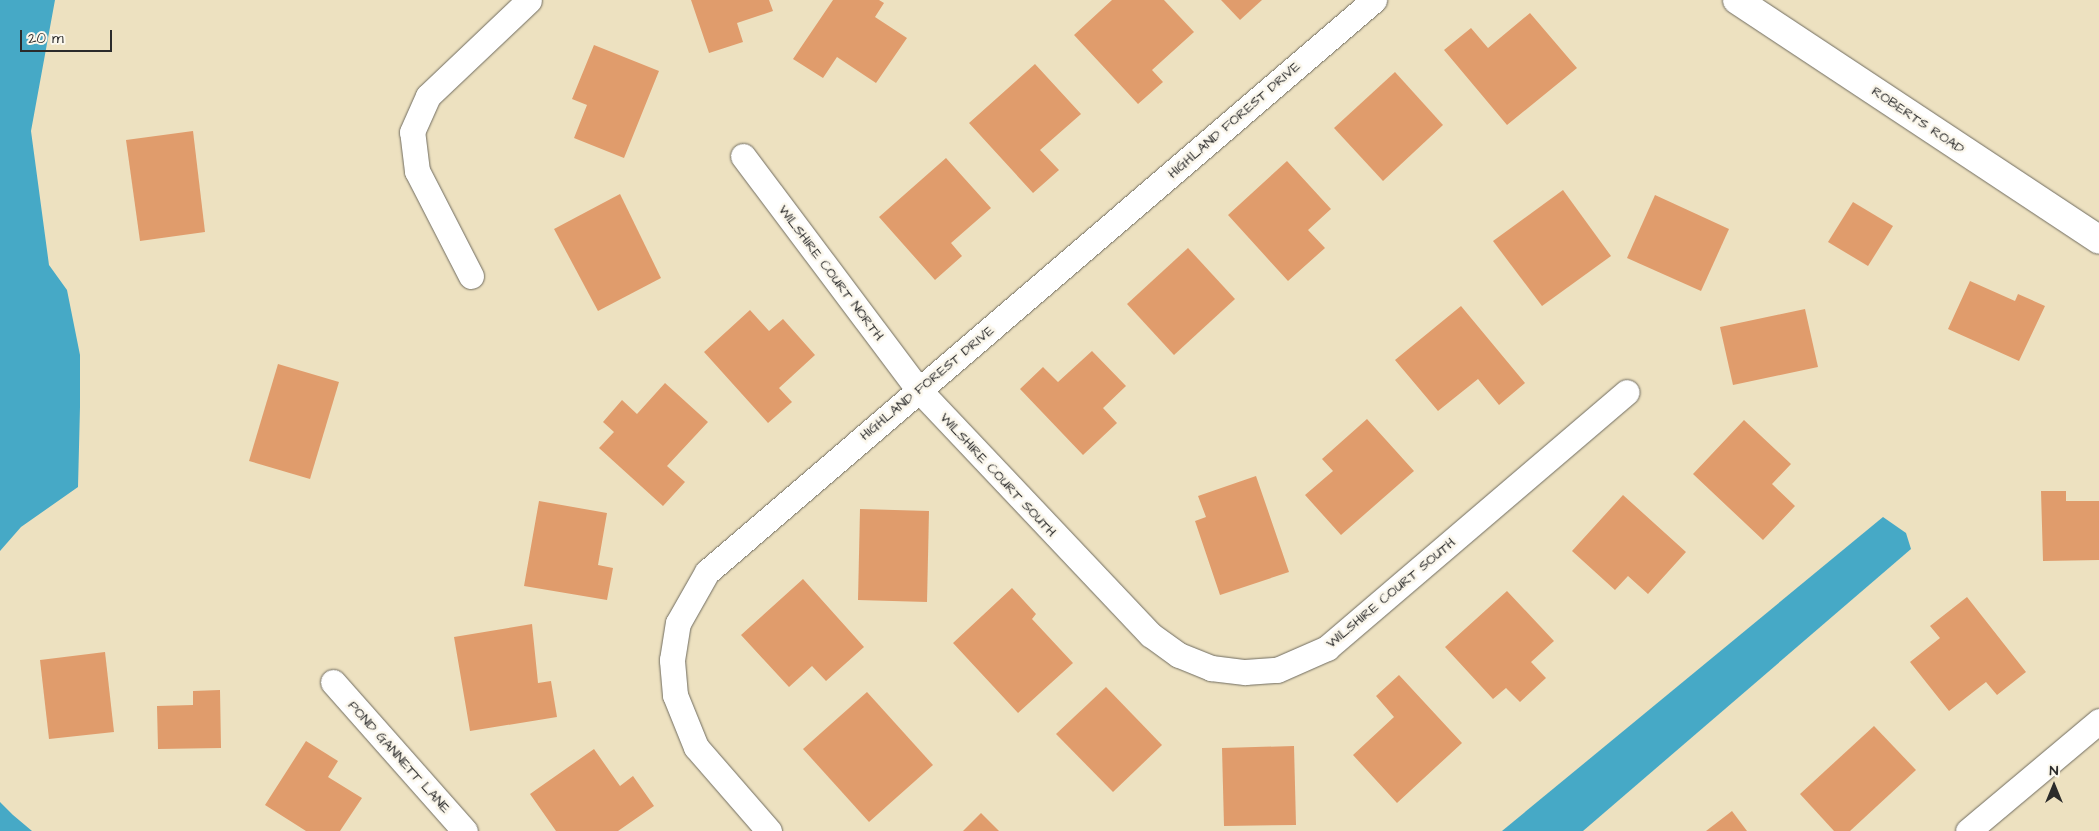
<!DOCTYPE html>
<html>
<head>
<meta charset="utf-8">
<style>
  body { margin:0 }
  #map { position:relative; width:2099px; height:831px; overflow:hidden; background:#ede1c0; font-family:"Architects Daughter",sans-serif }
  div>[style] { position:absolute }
  .water>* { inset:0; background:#46a9c6 }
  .building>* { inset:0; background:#e09c6c }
  .roads { filter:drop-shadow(0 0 1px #6f6b5f) drop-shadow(0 0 1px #6f6b5f) }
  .street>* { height:25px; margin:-12.5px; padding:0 12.5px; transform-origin:12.5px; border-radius:12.5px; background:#fff }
  .primary>* { height:28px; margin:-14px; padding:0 14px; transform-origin:14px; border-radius:14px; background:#fff }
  span { translate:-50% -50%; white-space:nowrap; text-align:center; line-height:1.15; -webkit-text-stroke:5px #fbf7ec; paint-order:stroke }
  .street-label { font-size:14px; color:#2b2b2b }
  .north { position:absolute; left:2029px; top:761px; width:50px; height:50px; -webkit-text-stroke:4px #fbf7ec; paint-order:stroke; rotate:0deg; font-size:14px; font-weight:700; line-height:20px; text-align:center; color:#2b2b2b }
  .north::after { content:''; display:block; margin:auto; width:18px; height:22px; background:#2b2b2b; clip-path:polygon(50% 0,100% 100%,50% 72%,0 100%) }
  .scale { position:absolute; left:20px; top:30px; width:92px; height:22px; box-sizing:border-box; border:2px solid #2b2b2b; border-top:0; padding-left:6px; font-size:15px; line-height:18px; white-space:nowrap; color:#2b2b2b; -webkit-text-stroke:4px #fbf7ec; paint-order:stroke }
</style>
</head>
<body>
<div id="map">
  <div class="water">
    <div style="clip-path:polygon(0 0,55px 0,31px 131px,49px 265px,67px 290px,80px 355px,80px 407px,78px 487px,21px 527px,0 551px)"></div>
    <div style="clip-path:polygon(1883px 517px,1906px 533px,1911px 549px,1583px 831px,1502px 831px)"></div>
    <div style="clip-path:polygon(0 802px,13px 815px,32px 831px,0 831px)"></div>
  </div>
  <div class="building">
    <div style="clip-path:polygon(691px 0,769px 0,773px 11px,737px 23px,743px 42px,709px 53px)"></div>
    <div style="clip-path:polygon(833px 0,879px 0,884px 3px,875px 17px,907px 38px,876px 83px,837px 57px,823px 78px,793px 59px)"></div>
    <div style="clip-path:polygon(1112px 0,1164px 0,1194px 32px,1152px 70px,1163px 82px,1138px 104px,1074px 35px)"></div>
    <div style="clip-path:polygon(1221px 0,1262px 0,1240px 20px)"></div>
    <div style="clip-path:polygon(1530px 13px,1577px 68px,1507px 125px,1444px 50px,1471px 28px,1488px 48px)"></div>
    <div style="clip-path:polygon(594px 45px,659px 71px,624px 158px,574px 138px,587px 105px,572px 99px)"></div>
    <div style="clip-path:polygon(1035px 64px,1081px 114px,1040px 150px,1059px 170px,1033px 193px,969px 123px)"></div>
    <div style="clip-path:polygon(1395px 72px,1443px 125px,1383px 181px,1334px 128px)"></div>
    <div style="clip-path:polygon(193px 131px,205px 232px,140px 241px,126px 140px)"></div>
    <div style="clip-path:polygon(946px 158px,991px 208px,951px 243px,962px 256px,935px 280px,879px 217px)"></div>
    <div style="clip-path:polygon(1287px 161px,1331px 209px,1308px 230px,1325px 248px,1288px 281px,1228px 215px)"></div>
    <div style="clip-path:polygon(1563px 190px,1611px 256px,1542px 306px,1493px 241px)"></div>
    <div style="clip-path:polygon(620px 194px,661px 278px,598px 311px,554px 229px)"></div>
    <div style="clip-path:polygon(1655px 195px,1729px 229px,1701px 291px,1627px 258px)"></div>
    <div style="clip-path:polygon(1853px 202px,1893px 226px,1868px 266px,1828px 242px)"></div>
    <div style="clip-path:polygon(1188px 248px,1235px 299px,1174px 355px,1127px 304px)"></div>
    <div style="clip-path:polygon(1970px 281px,2015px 301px,2018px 294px,2045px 306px,2019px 361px,1948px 329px)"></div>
    <div style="clip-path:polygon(1461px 306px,1525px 383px,1499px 405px,1478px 379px,1438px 411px,1395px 360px)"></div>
    <div style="clip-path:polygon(1805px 309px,1818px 367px,1733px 385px,1720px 327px)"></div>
    <div style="clip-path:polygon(750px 310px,769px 331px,783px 319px,815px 355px,779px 388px,792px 402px,768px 423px,704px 352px)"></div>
    <div style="clip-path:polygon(1092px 351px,1126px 386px,1103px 408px,1117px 423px,1083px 455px,1020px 389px,1043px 367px,1058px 382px)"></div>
    <div style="clip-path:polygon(278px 364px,339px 382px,310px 479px,249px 461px)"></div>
    <div style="clip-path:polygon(665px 383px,708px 422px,667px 466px,685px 482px,663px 506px,599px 448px,614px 432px,603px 422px,622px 400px,637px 414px)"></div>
    <div style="clip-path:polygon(1367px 419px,1414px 471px,1341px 535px,1305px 495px,1333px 471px,1322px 459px)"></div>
    <div style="clip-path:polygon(1744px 420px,1791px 464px,1772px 484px,1795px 506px,1763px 540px,1693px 474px)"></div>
    <div style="clip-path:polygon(1256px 476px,1289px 572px,1220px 595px,1195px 521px,1206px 517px,1198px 496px)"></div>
    <div style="clip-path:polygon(2041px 491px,2066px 491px,2066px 501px,2099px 501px,2099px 560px,2043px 561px)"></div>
    <div style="clip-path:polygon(1623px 495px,1686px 552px,1648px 594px,1628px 576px,1615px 590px,1572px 551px)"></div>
    <div style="clip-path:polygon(539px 501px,607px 513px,598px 565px,613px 568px,607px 600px,524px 586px)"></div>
    <div style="clip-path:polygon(860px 509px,929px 511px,927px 602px,858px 600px)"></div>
    <div style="clip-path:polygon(803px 579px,864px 647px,826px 681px,812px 666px,789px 687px,741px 635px)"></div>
    <div style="clip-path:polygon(1012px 588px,1036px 614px,1032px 619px,1073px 663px,1018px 713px,953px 643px)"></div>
    <div style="clip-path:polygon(1507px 591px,1554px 641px,1531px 662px,1546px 678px,1520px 702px,1506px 688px,1493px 699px,1445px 647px)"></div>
    <div style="clip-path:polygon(1967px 597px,2026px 672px,1997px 695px,1986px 682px,1949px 711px,1910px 662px,1940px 638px,1930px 626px)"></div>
    <div style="clip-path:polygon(532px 624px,538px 683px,551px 681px,557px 717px,470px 731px,454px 637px)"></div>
    <div style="clip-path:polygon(105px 652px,114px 732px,49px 739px,40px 660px)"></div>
    <div style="clip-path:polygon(1399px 675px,1462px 743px,1397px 803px,1353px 755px,1394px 717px,1376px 696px)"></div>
    <div style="clip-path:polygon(1106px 687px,1162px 745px,1113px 792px,1056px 734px)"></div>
    <div style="clip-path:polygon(220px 690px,221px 748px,158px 749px,157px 706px,193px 705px,193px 691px)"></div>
    <div style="clip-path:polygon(867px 692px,933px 765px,869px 822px,803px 749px)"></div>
    <div style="clip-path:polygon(1874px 726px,1916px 770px,1850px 831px,1834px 831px,1800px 794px)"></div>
    <div style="clip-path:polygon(306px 741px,338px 761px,328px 777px,362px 798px,340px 831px,306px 831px,265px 805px)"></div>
    <div style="clip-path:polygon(1294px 746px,1296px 825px,1224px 826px,1222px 748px)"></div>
    <div style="clip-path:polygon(594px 749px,620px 786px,633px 776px,654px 806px,618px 831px,556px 831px,530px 794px)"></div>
    <div style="clip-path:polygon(1732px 811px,1747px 831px,1706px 831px)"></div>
    <div style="clip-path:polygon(981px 813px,999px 831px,963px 831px)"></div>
  </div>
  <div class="roads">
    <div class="street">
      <div style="left:743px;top:156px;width:293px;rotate:53.1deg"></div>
      <div style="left:919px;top:390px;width:337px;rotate:46.6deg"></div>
      <div style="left:1151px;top:635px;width:34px;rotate:36deg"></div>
      <div style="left:1179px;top:655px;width:35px;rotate:22deg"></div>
      <div style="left:1211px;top:668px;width:34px;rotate:7deg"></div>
      <div style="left:1245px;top:672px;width:32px;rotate:-4deg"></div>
      <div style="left:1277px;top:670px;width:55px;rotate:-23.7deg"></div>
      <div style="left:1327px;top:648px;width:394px;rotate:-40.5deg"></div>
      <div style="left:471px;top:276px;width:118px;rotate:-117.2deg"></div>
      <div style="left:417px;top:171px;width:39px;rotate:-97deg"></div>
      <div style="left:412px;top:132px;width:39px;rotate:-66deg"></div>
      <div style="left:428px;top:96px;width:139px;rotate:-43.5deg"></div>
      <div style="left:333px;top:682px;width:199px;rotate:48.5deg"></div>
      <div style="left:769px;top:831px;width:111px;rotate:-131deg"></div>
      <div style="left:696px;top:747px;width:56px;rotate:-112deg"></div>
      <div style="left:675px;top:695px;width:35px;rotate:-95deg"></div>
      <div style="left:672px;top:660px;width:37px;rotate:-81deg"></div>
      <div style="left:678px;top:623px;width:59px;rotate:-60.4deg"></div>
      <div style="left:707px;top:572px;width:879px;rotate:-40.62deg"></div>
      <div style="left:1968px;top:831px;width:171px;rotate:-40deg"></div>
    </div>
    <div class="primary">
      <div style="left:1737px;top:0;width:434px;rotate:33.5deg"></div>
    </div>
  </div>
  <div class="street-label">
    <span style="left:1234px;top:120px;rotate:-41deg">HIGHLAND FOREST DRIVE</span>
    <span style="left:1918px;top:120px;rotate:34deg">ROBERTS ROAD</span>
    <span style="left:831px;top:273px;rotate:53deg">WILSHIRE COURT NORTH</span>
    <span style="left:927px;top:383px;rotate:-40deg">HIGHLAND FOREST DRIVE</span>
    <span style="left:998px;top:475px;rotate:47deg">WILSHIRE COURT SOUTH</span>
    <span style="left:1391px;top:593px;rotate:-40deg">WILSHIRE COURT SOUTH</span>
    <span style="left:399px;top:757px;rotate:48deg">POND GANNETT LANE</span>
  </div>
  <div class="north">N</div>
  <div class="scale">20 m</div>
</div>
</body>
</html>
